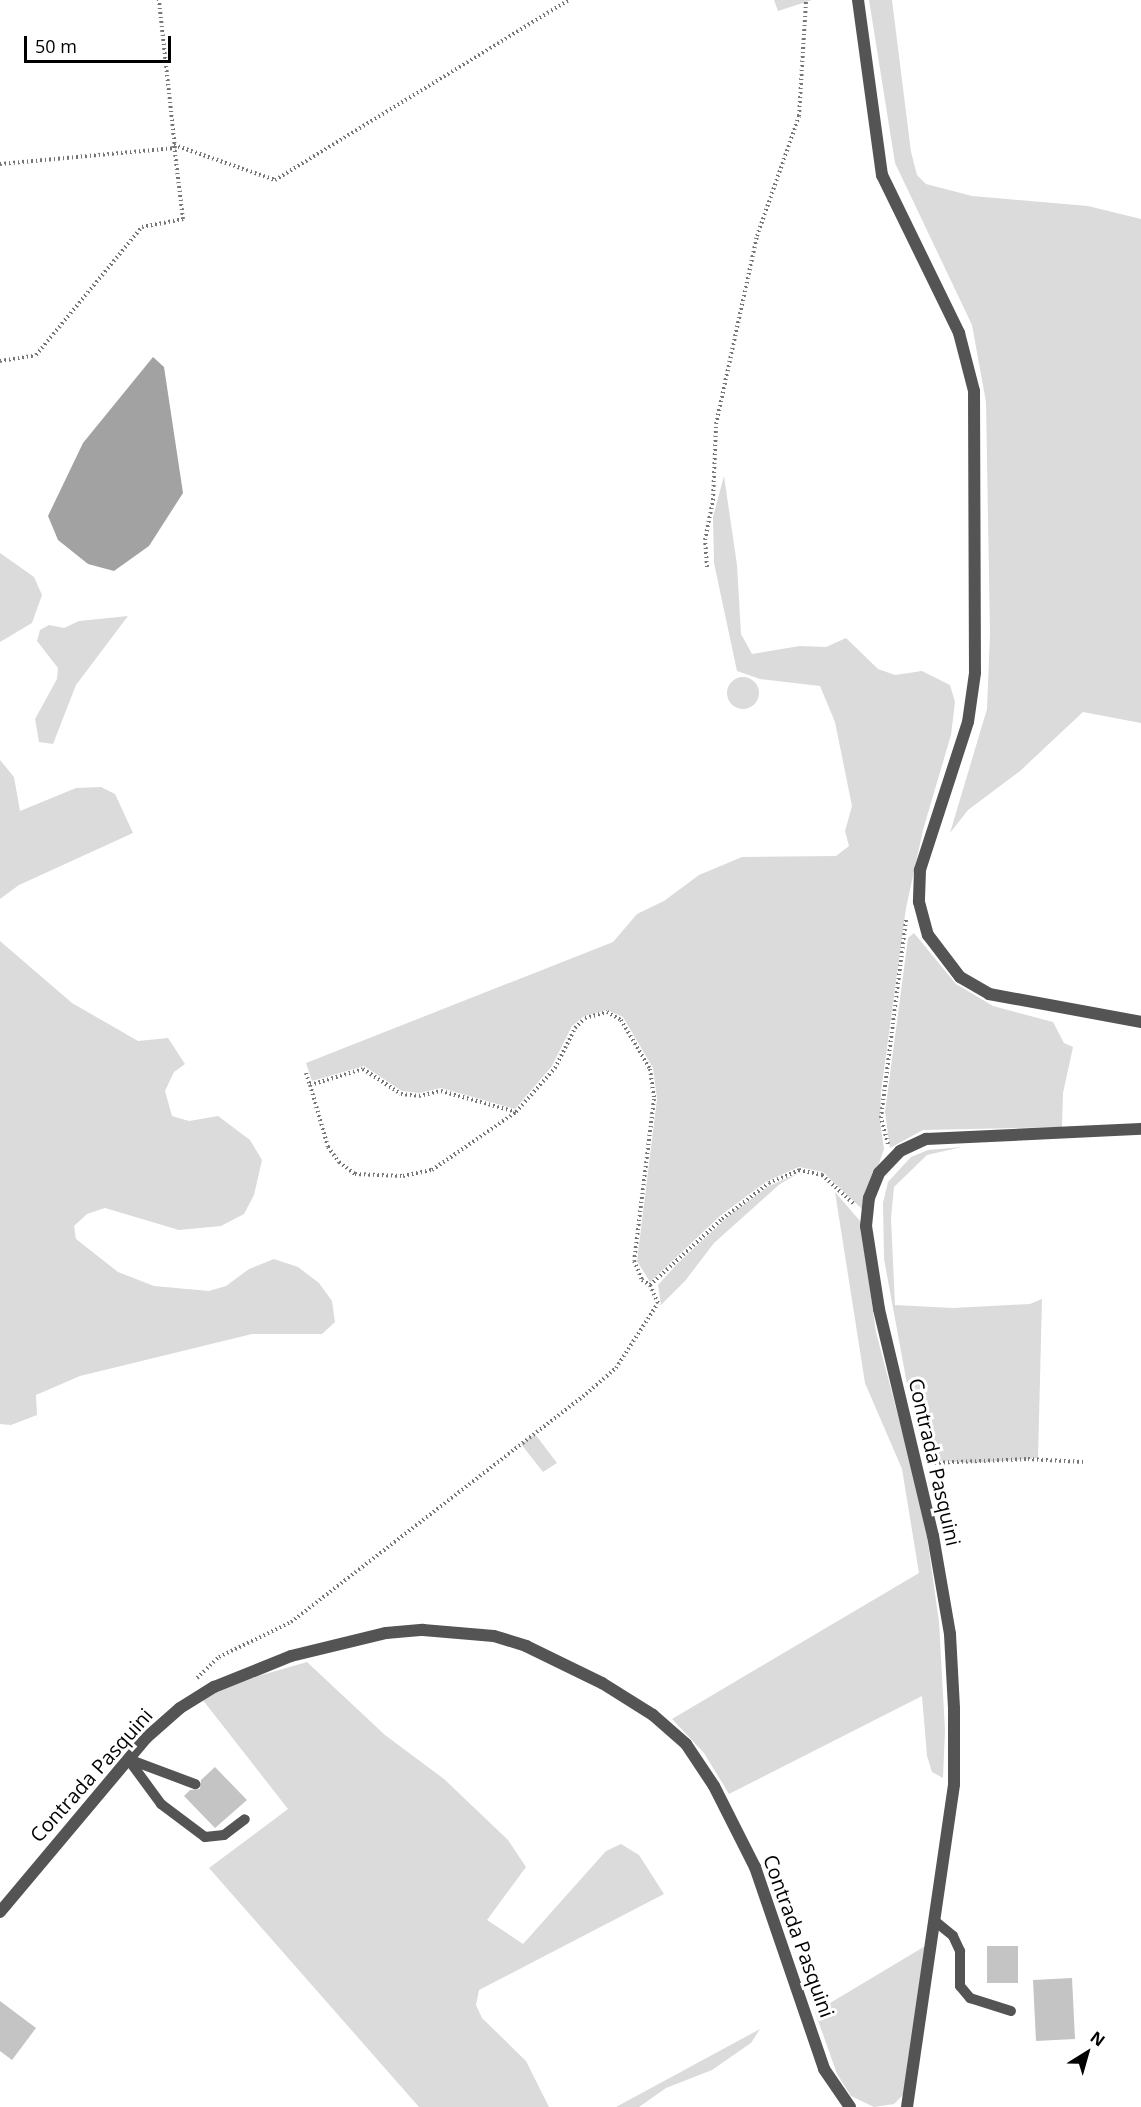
<!DOCTYPE html>
<html>
<head>
<meta charset="utf-8">
<style>
  body { margin:0 }
  #map { position:relative; width:1141px; height:2107px; overflow:hidden; background:#fff; font-family:"Open Sans",sans-serif }
  div>[style] { position:absolute }
  .green>* { inset:0; background:#dbdbdb }
  .round { border-radius:50% }
  .water>* { inset:0; background:#a2a2a2 }
  .building>* { inset:0; background:#c4c4c4 }
  .path>* { height:4px; margin-top:-2px; transform-origin:0; background:repeating-linear-gradient(90deg,#767676 0 1.5px,transparent 0 4.5px) }
  .service>* { height:10px; margin:-5px; padding:0 5px; transform-origin:5px; border-radius:5px; background:#545454 }
  .minor>* { height:12px; margin:-6px; padding:0 6px; transform-origin:6px; border-radius:6px; background:#545454 }
  .tertiary>* { height:12px; margin:-6px; padding:0 6px; transform-origin:6px; border-radius:6px; background:#545454 }
  span { translate:-50% -50%; white-space:nowrap; text-align:center; line-height:1.15; -webkit-text-stroke:6px #fff; paint-order:stroke }
  .street-label { font-size:20px; color:#000 }
  .north { position:absolute; left:1057px; top:2023px; width:60px; height:60px; -webkit-text-stroke:4px #fff; paint-order:stroke; rotate:37deg; font-size:16px; font-weight:700; line-height:24px; text-align:center; color:#000 }
  .north::after { content:''; display:block; margin:auto; width:21px; height:27px; background:#000; clip-path:polygon(50% 0,100% 100%,50% 72%,0 100%) }
  .scale { position:absolute; left:24px; top:36px; width:147px; height:27px; box-sizing:border-box; border:3px solid #000; border-top:0; padding-left:8px; font-size:18px; line-height:21px; white-space:nowrap; color:#000; -webkit-text-stroke:4px #fff; paint-order:stroke }
</style>
</head>
<body>
<div id="map">
  <div class="green">
    <div style="clip-path:polygon(774px 0,812px 0,778px 11px)"></div>
    <div style="clip-path:polygon(869px 0,892px 0,911px 152px,917px 175px,926px 184px,972px 196px,1088px 206px,1141px 219px,1141px 723px,1083px 712px,1020px 771px,968px 810px,950px 833px,987px 709px,990px 633px,986px 402px,972px 325px,895px 163px)"></div>
    <div style="clip-path:polygon(724px 476px,737px 565px,741px 634px,752px 654px,800px 646px,826px 647px,846px 638px,878px 669px,895px 675px,922px 671px,950px 685px,955px 702px,951px 735px,923px 830px,906px 908px,881px 1092px,880px 1122px,884px 1149px,863px 1210px,823px 1172px,799px 1167px,767px 1181px,720px 1216px,650px 1282px,637px 1261px,657px 1099px,653px 1068px,623px 1017px,607px 1010px,584px 1016px,572px 1026px,552px 1066px,515px 1109px,441px 1088px,419px 1093px,402px 1091px,364px 1066px,312px 1081px,306px 1063px,613px 942px,637px 914px,664px 901px,699px 875px,742px 857px,836px 856px,849px 846px,845px 831px,852px 806px,835px 722px,820px 686px,760px 679px,737px 671px,714px 563px,713px 517px)"></div>
    <div style="clip-path:polygon(0 553px,34px 577px,42px 595px,32px 623px,0 642px)"></div>
    <div style="clip-path:polygon(128px 616px,76px 685px,53px 744px,39px 742px,35px 719px,57px 679px,58px 668px,37px 641px,40px 630px,49px 625px,64px 628px,79px 621px)"></div>
    <div class="round" style="left:727px;top:677px;width:32px;height:32px"></div>
    <div style="clip-path:polygon(0 760px,14px 777px,20px 811px,76px 788px,101px 787px,115px 794px,133px 833px,19px 885px,0 899px)"></div>
    <div style="clip-path:polygon(914px 933px,956px 984px,993px 1006px,1053px 1022px,1064px 1043px,1073px 1047px,1063px 1093px,1062px 1127px,923px 1130px,890px 1148px,885px 1112px,908px 938px)"></div>
    <div style="clip-path:polygon(0 941px,72px 1003px,138px 1041px,168px 1038px,185px 1064px,174px 1072px,165px 1091px,172px 1116px,189px 1121px,218px 1116px,250px 1140px,262px 1160px,254px 1195px,244px 1214px,221px 1226px,179px 1230px,105px 1208px,87px 1214px,74px 1226px,76px 1239px,118px 1272px,154px 1286px,209px 1291px,226px 1286px,249px 1269px,274px 1259px,298px 1267px,319px 1283px,332px 1301px,335px 1322px,322px 1334px,252px 1334px,80px 1376px,36px 1395px,37px 1415px,11px 1425px,0 1424px)"></div>
    <div style="clip-path:polygon(962px 1147px,927px 1155px,894px 1187px,891px 1218px,895px 1305px,953px 1308px,1030px 1304px,1042px 1299px,1038px 1458px,974px 1463px,928px 1460px,907px 1384px,884px 1259px,883px 1203px,888px 1182px,911px 1157px,928px 1150px)"></div>
    <div style="clip-path:polygon(799px 1173px,780px 1184px,714px 1243px,685px 1281px,661px 1305px,658px 1285px,677px 1264px,732px 1213px,769px 1186px)"></div>
    <div style="clip-path:polygon(835px 1192px,860px 1221px,876px 1332px,924px 1515px,939px 1622px,945px 1730px,943px 1778px,932px 1772px,927px 1756px,922px 1696px,729px 1794px,704px 1753px,672px 1719px,919px 1573px,902px 1469px,865px 1383px)"></div>
    <div style="clip-path:polygon(535px 1434px,557px 1463px,543px 1472px,521px 1444px)"></div>
    <div style="clip-path:polygon(307px 1662px,385px 1735px,444px 1779px,508px 1840px,526px 1867px,487px 1920px,523px 1944px,606px 1851px,621px 1844px,639px 1855px,664px 1894px,479px 1990px,476px 2005px,482px 2018px,526px 2061px,549px 2107px,419px 2107px,209px 1868px,288px 1809px,202px 1699px,238px 1682px)"></div>
    <div style="clip-path:polygon(927px 1945px,903px 2095px,894px 2104px,874px 2107px,851px 2096px,837px 2074px,815px 2012px)"></div>
    <div style="clip-path:polygon(760px 2029px,751px 2043px,712px 2070px,666px 2088px,639px 2107px,616px 2107px)"></div>
  </div>
  <div class="water">
    <div style="clip-path:polygon(153px 357px,164px 367px,183px 493px,149px 546px,114px 571px,88px 564px,58px 540px,48px 516px,83px 443px)"></div>
  </div>
  <div class="building">
    <div style="clip-path:polygon(215px 1767px,247px 1800px,215px 1828px,184px 1796px,190px 1790px,200px 1789px,201px 1780px)"></div>
    <div style="clip-path:polygon(987px 1946px,1018px 1946px,1018px 1983px,987px 1983px)"></div>
    <div style="clip-path:polygon(1072px 1978px,1075px 2039px,1036px 2041px,1033px 1980px)"></div>
    <div style="clip-path:polygon(0 2001px,36px 2028px,12px 2060px,0 2051px)"></div>
  </div>
  <div class="path">
    <div style="left:0;top:164px;width:176px;rotate:-5.2deg"></div>
    <div style="left:175px;top:148px;width:149px;rotate:-96.2deg"></div>
    <div style="left:0;top:361px;width:36px;rotate:-9deg"></div>
    <div style="left:36px;top:355px;width:166px;rotate:-50.4deg"></div>
    <div style="left:142px;top:227px;width:42px;rotate:-11deg"></div>
    <div style="left:183px;top:219px;width:75px;rotate:-96.9deg"></div>
    <div style="left:174px;top:145px;width:107px;rotate:19.1deg"></div>
    <div style="left:275px;top:180px;width:345px;rotate:-31.5deg"></div>
    <div style="left:707px;top:567px;width:27px;rotate:-94deg"></div>
    <div style="left:705px;top:540px;width:41px;rotate:-78.7deg"></div>
    <div style="left:713px;top:500px;width:76px;rotate:-87.7deg"></div>
    <div style="left:716px;top:424px;width:192px;rotate:-77.7deg"></div>
    <div style="left:757px;top:236px;width:127px;rotate:-70.7deg"></div>
    <div style="left:799px;top:116px;width:116px;rotate:-86.5deg"></div>
    <div style="left:306px;top:1073px;width:13px;rotate:72deg"></div>
    <div style="left:310px;top:1085px;width:55px;rotate:-16.8deg"></div>
    <div style="left:363px;top:1069px;width:45px;rotate:33.3deg"></div>
    <div style="left:401px;top:1094px;width:18px;rotate:6deg"></div>
    <div style="left:419px;top:1096px;width:23px;rotate:-13deg"></div>
    <div style="left:441px;top:1091px;width:78px;rotate:15.6deg"></div>
    <div style="left:516px;top:1112px;width:59px;rotate:-48.4deg"></div>
    <div style="left:555px;top:1068px;width:45px;rotate:-63.4deg"></div>
    <div style="left:575px;top:1028px;width:14px;rotate:-45deg"></div>
    <div style="left:585px;top:1018px;width:23px;rotate:-15deg"></div>
    <div style="left:607px;top:1012px;width:16px;rotate:30deg"></div>
    <div style="left:621px;top:1020px;width:57px;rotate:59.4deg"></div>
    <div style="left:650px;top:1069px;width:30px;rotate:82deg"></div>
    <div style="left:654px;top:1099px;width:163px;rotate:97deg"></div>
    <div style="left:634px;top:1261px;width:21px;rotate:67deg"></div>
    <div style="left:642px;top:1280px;width:9px;rotate:32deg"></div>
    <div style="left:650px;top:1285px;width:98px;rotate:-42.5deg"></div>
    <div style="left:722px;top:1219px;width:59px;rotate:-37.5deg"></div>
    <div style="left:769px;top:1183px;width:33px;rotate:-23deg"></div>
    <div style="left:799px;top:1170px;width:24px;rotate:12deg"></div>
    <div style="left:822px;top:1175px;width:43px;rotate:42.2deg"></div>
    <div style="left:310px;top:1085px;width:65px;rotate:73.8deg"></div>
    <div style="left:328px;top:1147px;width:19px;rotate:54deg"></div>
    <div style="left:339px;top:1162px;width:20px;rotate:37deg"></div>
    <div style="left:355px;top:1174px;width:48px;rotate:2.4deg"></div>
    <div style="left:403px;top:1176px;width:30px;rotate:-12deg"></div>
    <div style="left:432px;top:1170px;width:102px;rotate:-34.6deg"></div>
    <div style="left:888px;top:1144px;width:27px;rotate:-105deg"></div>
    <div style="left:881px;top:1118px;width:200px;rotate:-82.8deg"></div>
    <div style="left:930px;top:1463px;width:98px;rotate:-2.3deg"></div>
    <div style="left:1028px;top:1459px;width:55px;rotate:3.1deg"></div>
    <div style="left:197px;top:1678px;width:30px;rotate:-44deg"></div>
    <div style="left:219px;top:1657px;width:80px;rotate:-25.9deg"></div>
    <div style="left:291px;top:1622px;width:373px;rotate:-37.7deg"></div>
    <div style="left:586px;top:1394px;width:40px;rotate:-41deg"></div>
    <div style="left:616px;top:1368px;width:77px;rotate:-57.1deg"></div>
    <div style="left:658px;top:1303px;width:20px;rotate:-114deg"></div>
  </div>
  <div class="service">
    <div style="left:128px;top:1759px;width:56px;rotate:53.7deg"></div>
    <div style="left:161px;top:1804px;width:55px;rotate:36.9deg"></div>
    <div style="left:205px;top:1837px;width:19px;rotate:-6deg"></div>
    <div style="left:224px;top:1835px;width:26px;rotate:-37deg"></div>
    <div style="left:128px;top:1759px;width:72px;rotate:20.5deg"></div>
    <div style="left:936px;top:1922px;width:22px;rotate:39deg"></div>
    <div style="left:953px;top:1936px;width:17px;rotate:65deg"></div>
    <div style="left:960px;top:1951px;width:35px;rotate:90deg"></div>
    <div style="left:960px;top:1986px;width:16px;rotate:50deg"></div>
    <div style="left:970px;top:1998px;width:43px;rotate:17.6deg"></div>
  </div>
  <div class="minor">
    <div style="left:858px;top:0;width:177px;rotate:82.2deg"></div>
    <div style="left:882px;top:175px;width:176px;rotate:64deg"></div>
    <div style="left:959px;top:333px;width:60px;rotate:75.5deg"></div>
    <div style="left:974px;top:391px;width:282px;rotate:89.8deg"></div>
    <div style="left:975px;top:673px;width:49px;rotate:98.1deg"></div>
    <div style="left:968px;top:722px;width:156px;rotate:108deg"></div>
    <div style="left:920px;top:870px;width:32px;rotate:92deg"></div>
    <div style="left:919px;top:902px;width:34px;rotate:75deg"></div>
    <div style="left:928px;top:935px;width:53px;rotate:52.7deg"></div>
    <div style="left:960px;top:977px;width:34px;rotate:30deg"></div>
    <div style="left:989px;top:994px;width:155px;rotate:10.4deg"></div>
  </div>
  <div class="tertiary">
    <div style="left:0;top:1912px;width:227px;rotate:-50deg"></div>
    <div style="left:146px;top:1738px;width:45px;rotate:-41.4deg"></div>
    <div style="left:180px;top:1708px;width:40px;rotate:-32deg"></div>
    <div style="left:214px;top:1687px;width:83px;rotate:-21.9deg"></div>
    <div style="left:291px;top:1656px;width:98px;rotate:-13.6deg"></div>
    <div style="left:386px;top:1633px;width:37px;rotate:-5deg"></div>
    <div style="left:423px;top:1630px;width:71px;rotate:4.8deg"></div>
    <div style="left:494px;top:1636px;width:34px;rotate:17deg"></div>
    <div style="left:526px;top:1646px;width:85px;rotate:26deg"></div>
    <div style="left:602px;top:1683px;width:60px;rotate:32.1deg"></div>
    <div style="left:653px;top:1715px;width:44px;rotate:41.3deg"></div>
    <div style="left:686px;top:1744px;width:50px;rotate:56.3deg"></div>
    <div style="left:714px;top:1786px;width:91px;rotate:63.2deg"></div>
    <div style="left:755px;top:1867px;width:213px;rotate:71.1deg"></div>
    <div style="left:824px;top:2069px;width:46px;rotate:55.6deg"></div>
    <div style="left:907px;top:2107px;width:326px;rotate:-81.7deg"></div>
    <div style="left:954px;top:1784px;width:76px;rotate:-90deg"></div>
    <div style="left:954px;top:1708px;width:74px;rotate:-93.1deg"></div>
    <div style="left:950px;top:1634px;width:99px;rotate:-99.8deg"></div>
    <div style="left:933px;top:1536px;width:233px;rotate:-103.4deg"></div>
    <div style="left:879px;top:1309px;width:84px;rotate:-98.9deg"></div>
    <div style="left:866px;top:1226px;width:28px;rotate:-84deg"></div>
    <div style="left:869px;top:1198px;width:27px;rotate:-68deg"></div>
    <div style="left:879px;top:1173px;width:30px;rotate:-46deg"></div>
    <div style="left:900px;top:1151px;width:29px;rotate:-25deg"></div>
    <div style="left:926px;top:1139px;width:215px;rotate:-2.7deg"></div>
  </div>
  <div class="street-label">
    <span style="left:935px;top:1462px;rotate:77deg">Contrada Pasquini</span>
    <span style="left:91px;top:1775px;rotate:-48deg">Contrada Pasquini</span>
    <span style="left:799px;top:1936px;rotate:70deg">Contrada Pasquini</span>
  </div>
  <div class="north">N</div>
  <div class="scale">50 m</div>
</div>
</body>
</html>
